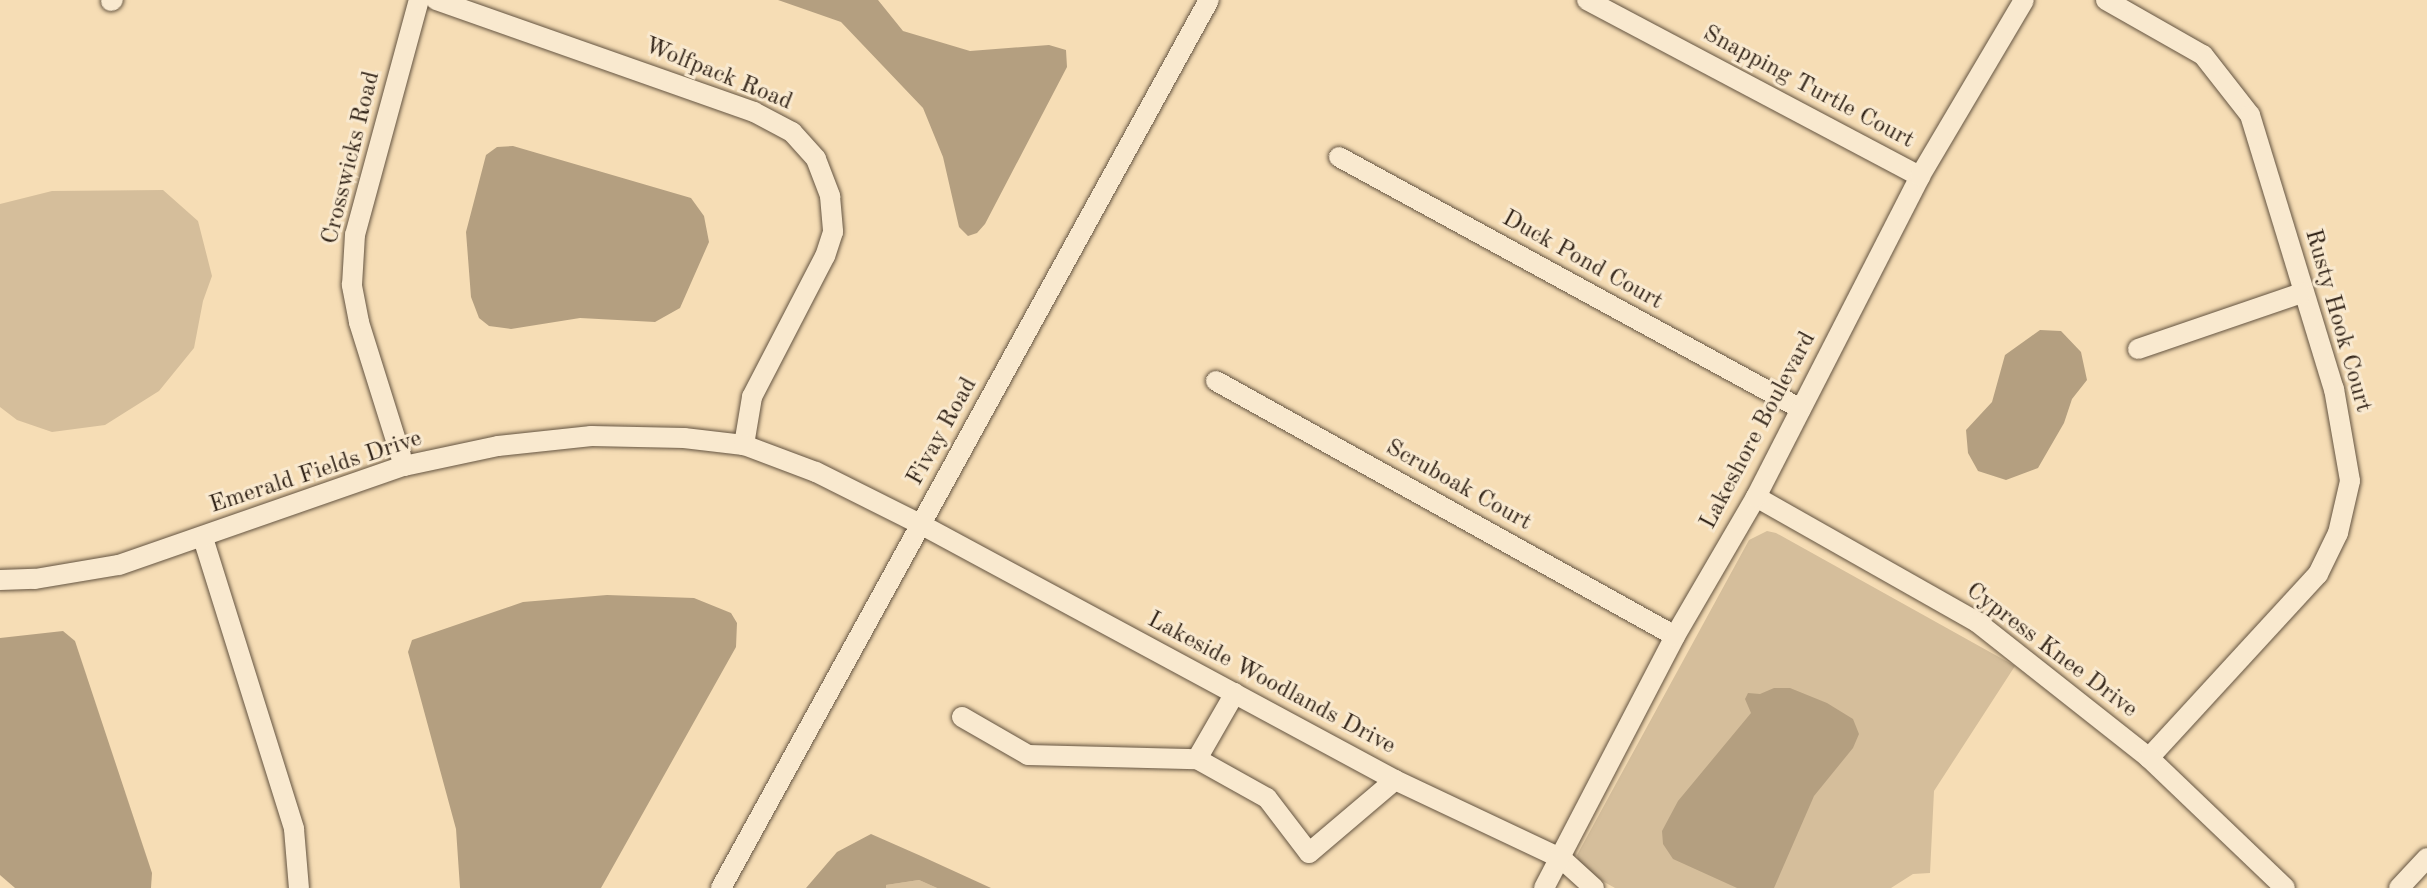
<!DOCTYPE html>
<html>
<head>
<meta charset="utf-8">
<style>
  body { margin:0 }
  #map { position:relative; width:2427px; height:888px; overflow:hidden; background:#f6ddb5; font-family:"Old Standard TT",serif }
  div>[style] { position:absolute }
  .green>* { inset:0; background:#d5be9b }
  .water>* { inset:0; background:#b49f80 }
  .roads { filter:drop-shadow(0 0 2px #645441) drop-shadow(0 0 2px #645441) }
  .minor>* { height:20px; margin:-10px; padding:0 10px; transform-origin:10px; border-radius:10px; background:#f9e9cf }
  span { translate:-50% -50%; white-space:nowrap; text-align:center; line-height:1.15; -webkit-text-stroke:6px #f9e9cf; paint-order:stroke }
  .street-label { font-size:24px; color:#34261a }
</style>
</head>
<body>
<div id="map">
  <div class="green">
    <div style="clip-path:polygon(163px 190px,198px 221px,212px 276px,203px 301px,194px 348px,159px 391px,105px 425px,52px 432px,17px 420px,0 407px,0 204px,52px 191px)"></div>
    <div style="clip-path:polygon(1767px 531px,1776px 533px,2015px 666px,1934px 791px,1930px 873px,1913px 874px,1891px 888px,1615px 888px,1588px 873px,1579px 864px,1577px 855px,1749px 540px)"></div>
    <div style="clip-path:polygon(919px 880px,937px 888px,886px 888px,886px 885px)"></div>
  </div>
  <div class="water">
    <div style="clip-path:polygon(778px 0,878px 0,903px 31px,970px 51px,1049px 45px,1066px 50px,1067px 67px,985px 224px,977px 233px,968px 236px,959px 227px,943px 157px,923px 108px,841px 22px)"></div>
    <div style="clip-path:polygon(513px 146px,691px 198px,704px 216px,709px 242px,680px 308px,655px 322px,580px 318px,511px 329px,489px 326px,479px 318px,471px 297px,466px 232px,486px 155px,497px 147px)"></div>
    <div style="clip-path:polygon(2040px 330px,2061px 331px,2081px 352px,2087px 380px,2072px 399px,2064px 423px,2038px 468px,2006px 480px,1978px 471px,1968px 453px,1966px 430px,1992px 402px,2005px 355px)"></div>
    <div style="clip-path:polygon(607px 595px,694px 598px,731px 613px,737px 623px,736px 647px,601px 888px,460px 888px,456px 829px,408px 652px,412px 640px,523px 602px)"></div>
    <div style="clip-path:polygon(63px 631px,75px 641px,152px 873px,151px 888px,15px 888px,0 875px,0 638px)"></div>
    <div style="clip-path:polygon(1774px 688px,1790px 688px,1827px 703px,1853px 719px,1859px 734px,1853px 748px,1814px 796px,1774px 888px,1737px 888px,1673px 859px,1663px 844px,1662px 831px,1678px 801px,1751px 713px,1745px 699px,1748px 693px,1760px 694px)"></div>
    <div style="clip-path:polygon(871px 834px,921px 856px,991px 888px,937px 888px,919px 880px,886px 885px,886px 888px,806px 888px,837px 852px)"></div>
  </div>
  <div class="roads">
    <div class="minor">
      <div style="left:436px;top:0;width:337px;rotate:19.4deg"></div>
      <div style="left:754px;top:112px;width:43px;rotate:27.8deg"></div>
      <div style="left:792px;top:132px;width:36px;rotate:48deg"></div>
      <div style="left:816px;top:159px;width:40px;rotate:69deg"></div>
      <div style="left:830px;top:196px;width:36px;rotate:85deg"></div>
      <div style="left:833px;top:232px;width:25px;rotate:108deg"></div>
      <div style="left:825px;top:256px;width:159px;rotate:117.4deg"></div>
      <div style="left:752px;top:397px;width:49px;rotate:99.5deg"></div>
      <div style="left:1587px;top:0;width:377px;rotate:27.9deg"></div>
      <div style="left:2106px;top:0;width:112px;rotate:29.6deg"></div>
      <div style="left:2203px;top:55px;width:76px;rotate:51.9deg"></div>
      <div style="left:2250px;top:115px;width:287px;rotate:73deg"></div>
      <div style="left:2334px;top:389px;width:93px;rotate:80.1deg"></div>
      <div style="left:2350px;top:481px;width:53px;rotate:103deg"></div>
      <div style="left:2338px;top:533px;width:46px;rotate:116deg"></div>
      <div style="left:2318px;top:574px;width:250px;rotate:132.6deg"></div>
      <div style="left:111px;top:1px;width:2px;rotate:-27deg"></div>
      <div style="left:1339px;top:157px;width:526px;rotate:28.61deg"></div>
      <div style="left:2138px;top:349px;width:173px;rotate:-18.9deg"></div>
      <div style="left:1216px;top:381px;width:525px;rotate:29.05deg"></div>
      <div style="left:404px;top:466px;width:151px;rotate:-107.4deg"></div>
      <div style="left:359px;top:322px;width:38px;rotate:-101deg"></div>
      <div style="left:352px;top:285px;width:50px;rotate:-86.6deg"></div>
      <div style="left:355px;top:235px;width:244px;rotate:-74.8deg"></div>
      <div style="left:1756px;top:497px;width:254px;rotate:29.5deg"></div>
      <div style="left:1977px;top:622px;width:219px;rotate:38.3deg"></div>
      <div style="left:2149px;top:758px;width:188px;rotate:43.7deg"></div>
      <div style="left:203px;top:538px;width:305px;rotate:72.6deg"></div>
      <div style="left:294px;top:829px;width:59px;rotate:85.2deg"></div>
      <div style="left:0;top:580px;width:35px;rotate:-2deg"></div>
      <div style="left:35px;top:579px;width:85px;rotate:-9.5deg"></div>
      <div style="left:119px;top:565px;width:302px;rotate:-19.2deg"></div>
      <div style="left:404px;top:466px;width:96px;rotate:-12deg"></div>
      <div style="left:498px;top:446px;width:94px;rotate:-6.1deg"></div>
      <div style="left:591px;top:436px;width:93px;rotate:1.2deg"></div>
      <div style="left:684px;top:438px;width:60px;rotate:6.7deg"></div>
      <div style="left:744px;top:445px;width:77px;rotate:20.6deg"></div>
      <div style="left:816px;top:472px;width:119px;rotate:26.6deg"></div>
      <div style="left:922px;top:525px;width:537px;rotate:28.33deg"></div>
      <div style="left:1395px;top:780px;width:185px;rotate:25.3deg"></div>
      <div style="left:1562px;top:859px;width:43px;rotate:42.2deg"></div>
      <div style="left:962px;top:717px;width:76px;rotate:29.9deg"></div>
      <div style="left:1028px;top:755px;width:169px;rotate:1.4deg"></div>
      <div style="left:1197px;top:759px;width:76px;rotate:-60.1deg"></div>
      <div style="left:1197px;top:759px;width:80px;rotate:29.1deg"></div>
      <div style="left:1267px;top:798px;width:69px;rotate:52.6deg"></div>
      <div style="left:1309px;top:853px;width:113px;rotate:-40.3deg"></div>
      <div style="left:721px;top:888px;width:1013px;rotate:-61.21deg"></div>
      <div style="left:1544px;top:888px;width:284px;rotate:-62.5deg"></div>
      <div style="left:1675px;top:636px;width:161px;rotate:-59.8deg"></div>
      <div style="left:1756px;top:497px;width:360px;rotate:-62.9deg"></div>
      <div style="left:1920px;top:176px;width:204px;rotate:-59.4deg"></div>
      <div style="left:2399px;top:888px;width:41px;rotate:-47deg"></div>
    </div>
  </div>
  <div class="street-label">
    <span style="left:718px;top:75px;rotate:22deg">Wolfpack Road</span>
    <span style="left:1808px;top:88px;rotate:28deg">Snapping Turtle Court</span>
    <span style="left:352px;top:158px;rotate:-76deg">Crosswicks Road</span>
    <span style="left:1582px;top:261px;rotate:29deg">Duck Pond Court</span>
    <span style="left:2337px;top:321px;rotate:74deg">Rusty Hook Court</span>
    <span style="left:1759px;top:431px;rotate:-62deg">Lakeshore Boulevard</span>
    <span style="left:943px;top:432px;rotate:-61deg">Fivay Road</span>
    <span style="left:316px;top:473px;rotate:-18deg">Emerald Fields Drive</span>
    <span style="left:1458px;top:486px;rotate:29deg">Scruboak Court</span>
    <span style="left:2051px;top:651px;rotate:37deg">Cypress Knee Drive</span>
    <span style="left:1271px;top:684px;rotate:28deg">Lakeside Woodlands Drive</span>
  </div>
</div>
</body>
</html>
